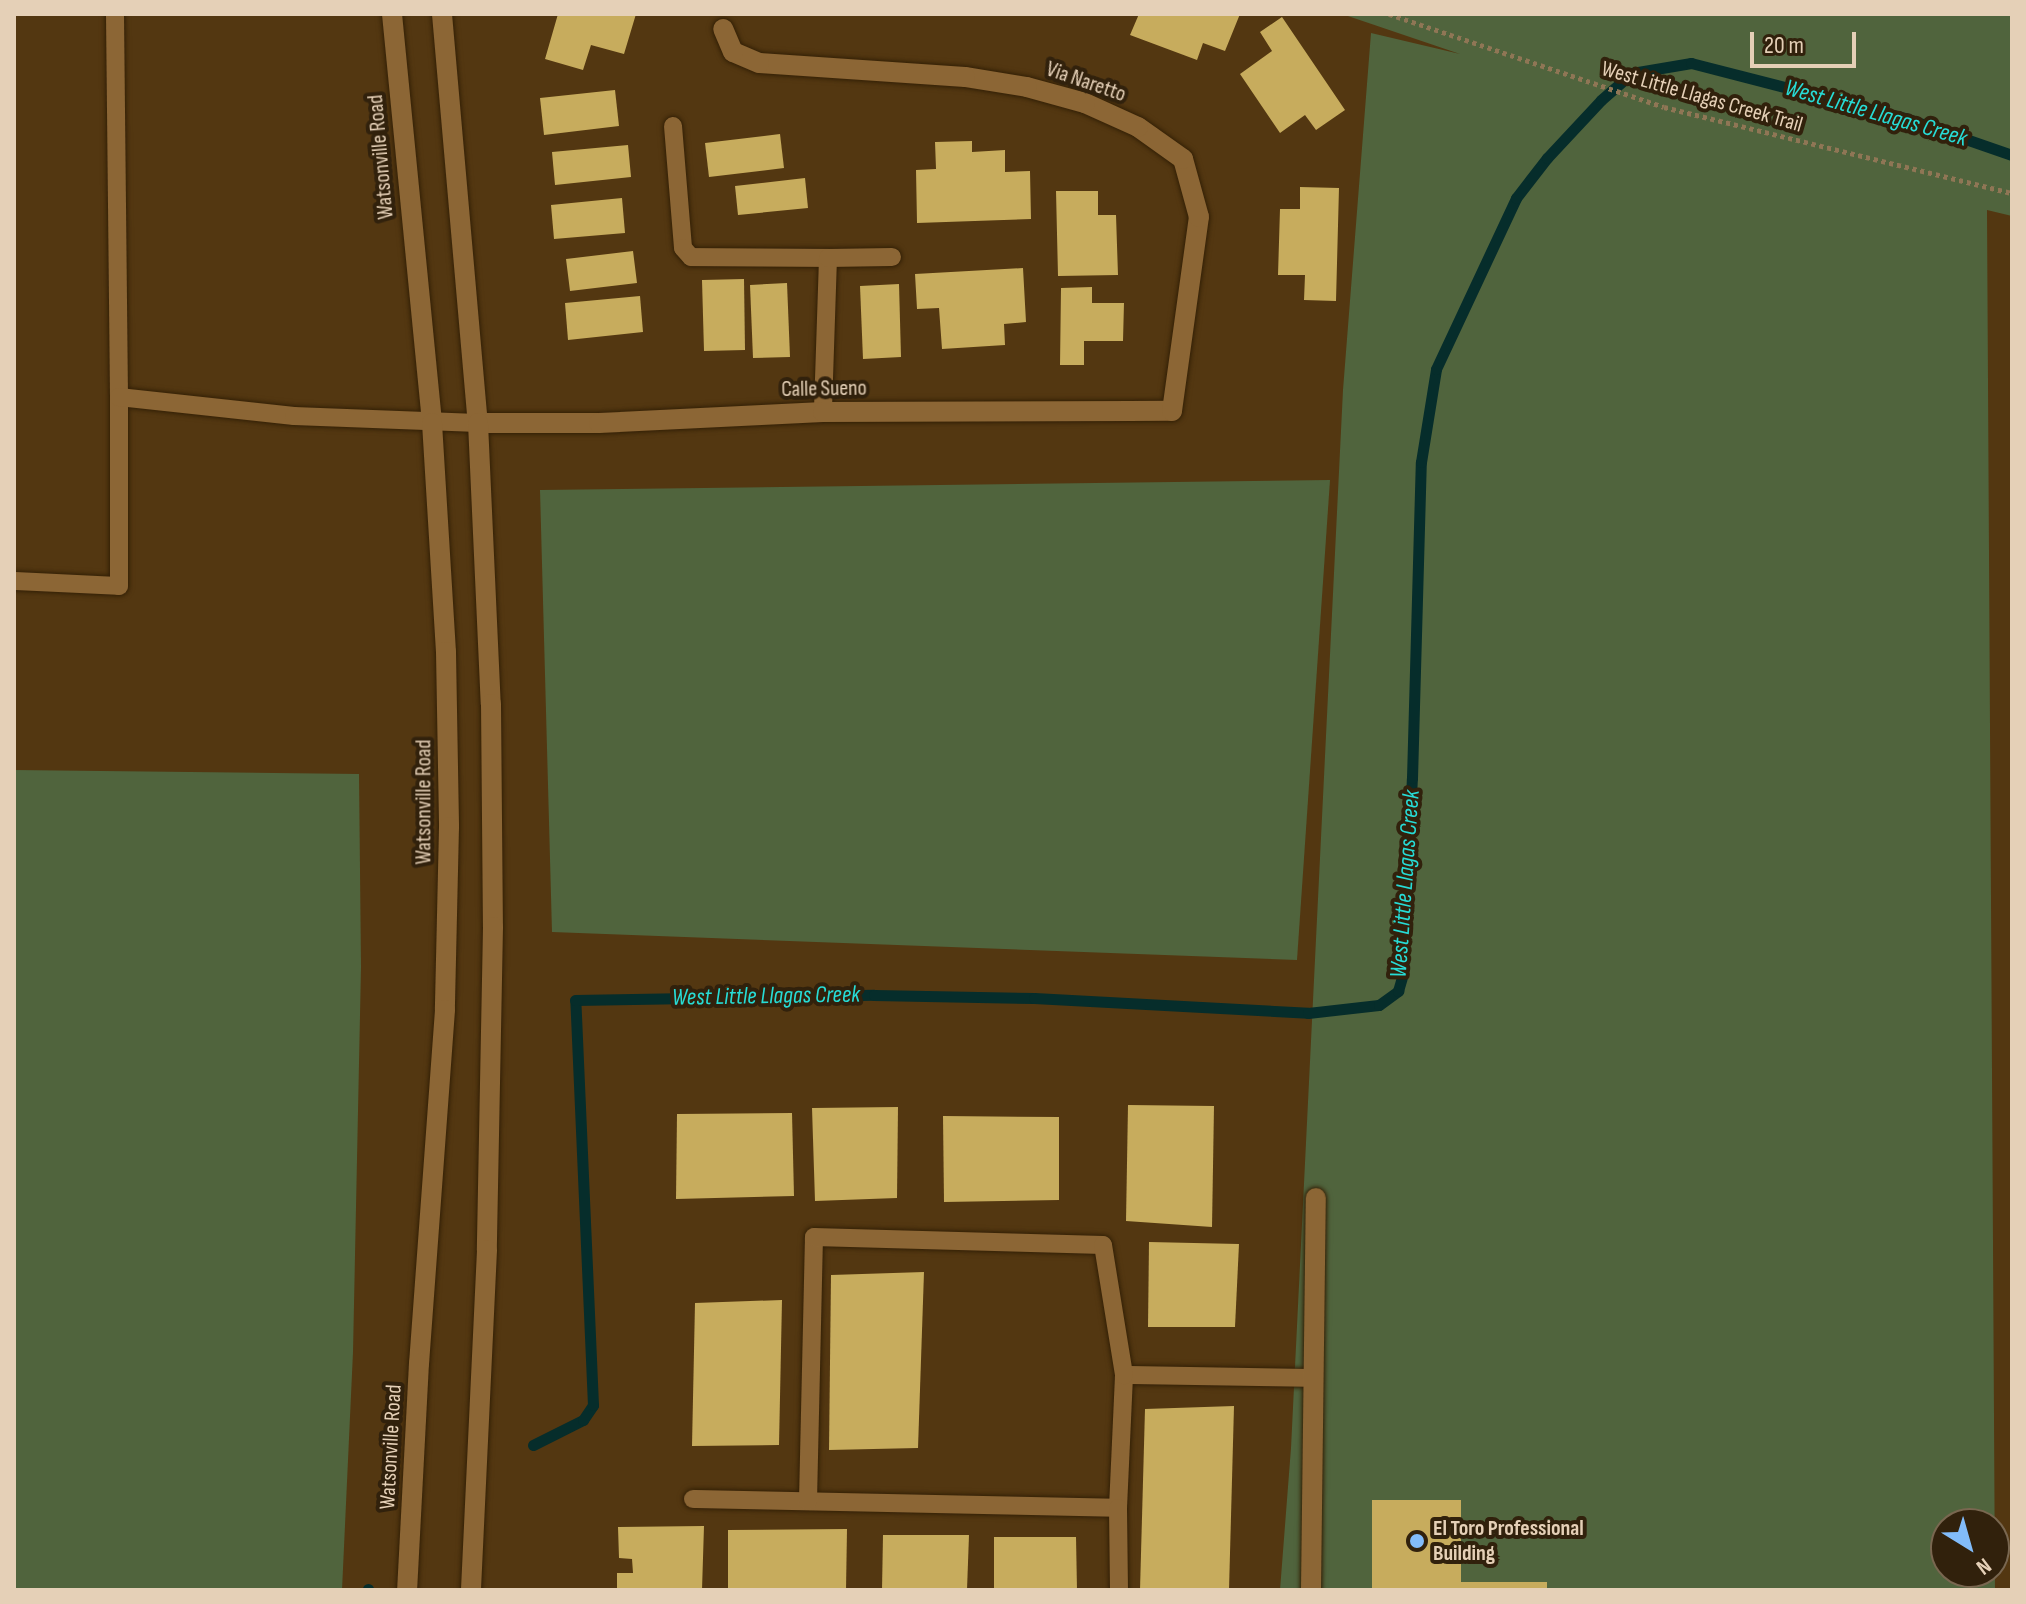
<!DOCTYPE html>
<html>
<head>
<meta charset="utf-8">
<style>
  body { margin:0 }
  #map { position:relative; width:2026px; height:1604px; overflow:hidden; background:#533711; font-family:"Sofia Sans Condensed",sans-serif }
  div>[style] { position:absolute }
  .green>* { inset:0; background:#50643d }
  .stream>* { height:11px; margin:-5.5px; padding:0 5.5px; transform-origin:5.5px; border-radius:5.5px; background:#062d2b }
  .building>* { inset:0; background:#c7ac5d }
  .path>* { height:5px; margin-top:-2.5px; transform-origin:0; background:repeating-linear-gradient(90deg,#8f7655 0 4px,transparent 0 8px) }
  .roads { filter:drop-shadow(0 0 2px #332006) drop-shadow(0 0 2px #332006) }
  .service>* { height:18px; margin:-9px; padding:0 9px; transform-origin:9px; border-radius:9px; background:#8c6635 }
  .minor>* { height:20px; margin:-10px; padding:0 10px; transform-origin:10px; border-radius:10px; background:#8c6635 }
  .secondary>* { height:20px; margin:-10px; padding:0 10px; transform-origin:10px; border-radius:10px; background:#8c6635 }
  .dots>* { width:22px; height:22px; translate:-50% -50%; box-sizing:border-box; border:4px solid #31210c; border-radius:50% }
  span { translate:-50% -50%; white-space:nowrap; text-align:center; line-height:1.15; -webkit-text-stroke:8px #31210c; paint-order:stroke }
  .street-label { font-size:22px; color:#e5d0b7 }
  .poi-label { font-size:22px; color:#e5d0b7; font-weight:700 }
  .left { translate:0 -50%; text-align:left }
  .water-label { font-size:24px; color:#27dcd6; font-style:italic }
  .frame { position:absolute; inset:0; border:16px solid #e5d0b7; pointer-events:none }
  .north { position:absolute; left:1930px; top:1508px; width:80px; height:80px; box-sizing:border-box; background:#31210c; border:2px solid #796750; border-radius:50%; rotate:143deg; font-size:22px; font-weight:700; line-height:32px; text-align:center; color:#e5d0b7 }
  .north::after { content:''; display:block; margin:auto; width:28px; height:36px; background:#82bcfa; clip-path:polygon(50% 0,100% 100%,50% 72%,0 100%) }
  .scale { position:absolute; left:1750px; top:32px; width:106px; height:36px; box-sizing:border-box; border:4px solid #e5d0b7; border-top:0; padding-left:10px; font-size:24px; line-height:28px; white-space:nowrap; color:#e5d0b7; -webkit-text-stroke:6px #31210c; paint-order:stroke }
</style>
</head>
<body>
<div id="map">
  <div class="green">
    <div style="clip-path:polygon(evenodd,1342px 14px,2012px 14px,2012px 216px,1987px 210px,1995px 1590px,1280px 1590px,1291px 1448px,1343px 390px,1371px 33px,1460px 54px,1342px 14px,1946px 1524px,1994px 1524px,1994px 1572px,1946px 1572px,1946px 1524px)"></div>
    <div style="clip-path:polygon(1330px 480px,1297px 960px,552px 932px,540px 490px)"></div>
    <div style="clip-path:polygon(14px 770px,359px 774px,361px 967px,353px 1352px,342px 1590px,14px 1590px)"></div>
  </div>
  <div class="stream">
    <div style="left:533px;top:1445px;width:56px;rotate:-26.6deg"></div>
    <div style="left:583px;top:1420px;width:18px;rotate:-56deg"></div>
    <div style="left:593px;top:1405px;width:405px;rotate:-92.5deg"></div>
    <div style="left:575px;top:1000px;width:299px;rotate:-1deg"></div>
    <div style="left:874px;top:995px;width:160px;rotate:1.1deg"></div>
    <div style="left:1034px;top:998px;width:274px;rotate:3.1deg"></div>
    <div style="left:1308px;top:1013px;width:71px;rotate:-6.4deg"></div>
    <div style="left:1379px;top:1005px;width:24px;rotate:-36deg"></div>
    <div style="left:1398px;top:991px;width:18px;rotate:-74deg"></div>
    <div style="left:1403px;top:974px;width:196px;rotate:-87.4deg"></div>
    <div style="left:1412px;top:778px;width:316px;rotate:-88.4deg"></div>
    <div style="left:1421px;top:462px;width:94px;rotate:-80.8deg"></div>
    <div style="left:1436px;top:369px;width:189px;rotate:-64.9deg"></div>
    <div style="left:1516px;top:198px;width:51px;rotate:-52.2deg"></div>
    <div style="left:1547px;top:158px;width:79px;rotate:-47deg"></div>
    <div style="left:1601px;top:100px;width:41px;rotate:-41.1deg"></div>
    <div style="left:1632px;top:73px;width:60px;rotate:-9.6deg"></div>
    <div style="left:1691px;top:63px;width:221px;rotate:14.4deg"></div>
    <div style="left:1905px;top:118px;width:113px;rotate:19.1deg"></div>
    <div style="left:368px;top:1590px;width:1px;rotate:-90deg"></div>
  </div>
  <div class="building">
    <div style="clip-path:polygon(558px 14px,636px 14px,624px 54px,591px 45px,583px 70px,545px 59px)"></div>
    <div style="clip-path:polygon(1139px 14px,1240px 14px,1225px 51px,1203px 43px,1197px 60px,1130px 35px)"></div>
    <div style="clip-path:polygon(1282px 17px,1345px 110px,1316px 130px,1305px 115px,1280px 133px,1240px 74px,1272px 51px,1260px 32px)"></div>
    <div style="clip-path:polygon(615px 90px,619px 126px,544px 135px,540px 98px)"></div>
    <div style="clip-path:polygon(780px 134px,784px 168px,709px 177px,705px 143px)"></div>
    <div style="clip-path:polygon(972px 141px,972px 152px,1005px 150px,1005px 172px,1030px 171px,1031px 219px,917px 223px,916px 170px,936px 169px,935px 142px)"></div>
    <div style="clip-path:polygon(628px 145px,631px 177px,555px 185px,552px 152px)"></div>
    <div style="clip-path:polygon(805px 178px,808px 208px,738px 215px,735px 186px)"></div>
    <div style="clip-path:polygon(1300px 187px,1339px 188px,1336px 301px,1304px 300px,1305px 275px,1278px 275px,1280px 209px,1300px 209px)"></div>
    <div style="clip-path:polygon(1056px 191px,1098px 191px,1098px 215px,1116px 215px,1118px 275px,1058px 276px)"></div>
    <div style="clip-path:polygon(622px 198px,625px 233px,554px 239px,551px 205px)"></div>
    <div style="clip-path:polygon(633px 251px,637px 283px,570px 291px,566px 259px)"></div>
    <div style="clip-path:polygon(1023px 268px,1026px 322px,1004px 324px,1005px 345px,942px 349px,939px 308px,917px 309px,915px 274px)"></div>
    <div style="clip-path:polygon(744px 279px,745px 350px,704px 351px,702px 280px)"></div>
    <div style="clip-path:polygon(787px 283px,790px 357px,753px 358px,750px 285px)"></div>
    <div style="clip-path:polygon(899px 284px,901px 357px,863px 359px,860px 286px)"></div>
    <div style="clip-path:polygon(1092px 287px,1092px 303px,1124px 303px,1123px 341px,1084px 341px,1084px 365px,1060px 365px,1061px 288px)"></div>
    <div style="clip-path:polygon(640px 296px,643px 332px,568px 340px,565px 303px)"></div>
    <div style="clip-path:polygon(1128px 1105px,1214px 1106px,1212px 1227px,1126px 1221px)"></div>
    <div style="clip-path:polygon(898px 1107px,897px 1198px,815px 1201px,812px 1108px)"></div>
    <div style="clip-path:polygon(792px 1113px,794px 1196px,676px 1199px,677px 1114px)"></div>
    <div style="clip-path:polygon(943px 1116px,1059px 1117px,1059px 1200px,944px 1202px)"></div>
    <div style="clip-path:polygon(1149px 1242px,1239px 1244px,1235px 1327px,1148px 1327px)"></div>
    <div style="clip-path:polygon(924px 1272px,918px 1448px,829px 1450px,831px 1275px)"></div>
    <div style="clip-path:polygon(782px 1300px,779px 1445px,692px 1446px,695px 1303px)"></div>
    <div style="clip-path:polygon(1234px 1406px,1229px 1590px,1140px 1590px,1145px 1409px)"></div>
    <div style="clip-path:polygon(1372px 1500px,1461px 1500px,1461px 1582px,1547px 1582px,1547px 1590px,1372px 1590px)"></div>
    <div style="clip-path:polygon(704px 1526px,702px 1590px,617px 1590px,617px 1573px,633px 1573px,632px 1559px,619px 1558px,618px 1527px)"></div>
    <div style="clip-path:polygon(847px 1529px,846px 1590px,728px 1590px,728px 1530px)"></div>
    <div style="clip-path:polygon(883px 1535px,969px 1535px,967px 1590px,882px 1590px)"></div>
    <div style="clip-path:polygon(994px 1537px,1076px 1537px,1077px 1590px,994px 1590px)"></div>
  </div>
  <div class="path">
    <div style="left:1389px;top:14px;width:290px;rotate:18.7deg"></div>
    <div style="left:1664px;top:107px;width:358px;rotate:13.9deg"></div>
  </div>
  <div class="roads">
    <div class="service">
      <div style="left:115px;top:14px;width:383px;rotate:89.4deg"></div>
      <div style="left:673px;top:126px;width:122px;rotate:85.3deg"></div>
      <div style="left:683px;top:248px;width:12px;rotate:48deg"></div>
      <div style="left:691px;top:257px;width:137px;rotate:0.4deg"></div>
      <div style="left:828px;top:258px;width:154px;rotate:91.9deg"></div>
      <div style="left:828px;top:258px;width:64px;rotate:-0.9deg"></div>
      <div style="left:14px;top:581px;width:105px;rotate:2.7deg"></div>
      <div style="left:119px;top:586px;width:189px;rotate:-90deg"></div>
      <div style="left:119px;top:397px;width:176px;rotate:6.2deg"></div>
      <div style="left:294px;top:416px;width:184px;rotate:2.2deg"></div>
      <div style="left:693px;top:1499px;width:425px;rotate:1.2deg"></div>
      <div style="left:1118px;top:1508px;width:133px;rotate:-87.4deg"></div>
      <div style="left:1124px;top:1375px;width:190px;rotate:0.9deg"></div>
      <div style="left:808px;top:1501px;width:264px;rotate:-88.7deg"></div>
      <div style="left:814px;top:1237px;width:289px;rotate:1.6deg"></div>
      <div style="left:1103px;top:1245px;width:132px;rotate:80.8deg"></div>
      <div style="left:1118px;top:1508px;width:82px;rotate:89.3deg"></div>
    </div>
    <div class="minor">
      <div style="left:478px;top:423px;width:121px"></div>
      <div style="left:599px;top:423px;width:224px;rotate:-2.8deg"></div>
      <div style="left:823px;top:412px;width:349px;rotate:-0.2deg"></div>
      <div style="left:1172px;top:411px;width:196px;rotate:-82.1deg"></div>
      <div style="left:1199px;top:217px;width:60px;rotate:-105.4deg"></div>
      <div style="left:1183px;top:159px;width:55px;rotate:-144.6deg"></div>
      <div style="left:1138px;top:127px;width:58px;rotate:-155.6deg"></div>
      <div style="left:1085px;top:103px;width:60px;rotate:-164.6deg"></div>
      <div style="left:1027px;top:87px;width:63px;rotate:-170.8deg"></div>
      <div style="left:965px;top:77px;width:206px;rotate:-176.1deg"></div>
      <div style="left:759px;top:63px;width:28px;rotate:-157deg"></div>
      <div style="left:733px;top:52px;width:25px;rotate:-113deg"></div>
      <div style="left:1311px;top:1590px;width:392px;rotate:-89.3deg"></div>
    </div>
    <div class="secondary">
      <div style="left:392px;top:14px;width:411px;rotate:84.4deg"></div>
      <div style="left:432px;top:423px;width:229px;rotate:86.5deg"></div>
      <div style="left:446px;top:652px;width:175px;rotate:89deg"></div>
      <div style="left:449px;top:827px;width:183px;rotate:91.3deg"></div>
      <div style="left:445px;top:1010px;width:354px;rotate:94.2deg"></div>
      <div style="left:419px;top:1363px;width:227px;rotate:93deg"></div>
      <div style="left:442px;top:14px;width:411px;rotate:85deg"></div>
      <div style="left:478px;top:423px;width:281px;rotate:87.4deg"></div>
      <div style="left:491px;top:704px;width:223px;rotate:89.5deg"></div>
      <div style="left:493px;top:927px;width:323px;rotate:91.1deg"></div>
      <div style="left:487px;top:1250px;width:340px;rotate:92.7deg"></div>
    </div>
  </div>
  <div class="dots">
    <div style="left:1417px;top:1541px;background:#82bcfa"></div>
  </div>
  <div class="street-label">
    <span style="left:1086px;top:82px;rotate:19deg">Via Naretto</span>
    <span style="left:1702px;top:97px;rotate:16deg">West Little Llagas Creek Trail</span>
    <span style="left:381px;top:157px;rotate:-95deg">Watsonville Road</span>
    <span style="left:824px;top:389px;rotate:-1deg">Calle Sueno</span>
    <span style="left:424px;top:802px;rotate:-90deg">Watsonville Road</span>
    <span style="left:391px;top:1447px;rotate:-87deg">Watsonville Road</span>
  </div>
  <div class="poi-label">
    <span class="left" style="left:1433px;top:1541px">El Toro Professional<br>Building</span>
  </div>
  <div class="water-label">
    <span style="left:1876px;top:113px;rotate:16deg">West Little Llagas Creek</span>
    <span style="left:1405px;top:884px;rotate:-86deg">West Little Llagas Creek</span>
    <span style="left:766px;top:996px;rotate:-1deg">West Little Llagas Creek</span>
  </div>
  <div class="frame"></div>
  <div class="north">N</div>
  <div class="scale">20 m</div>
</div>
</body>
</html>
